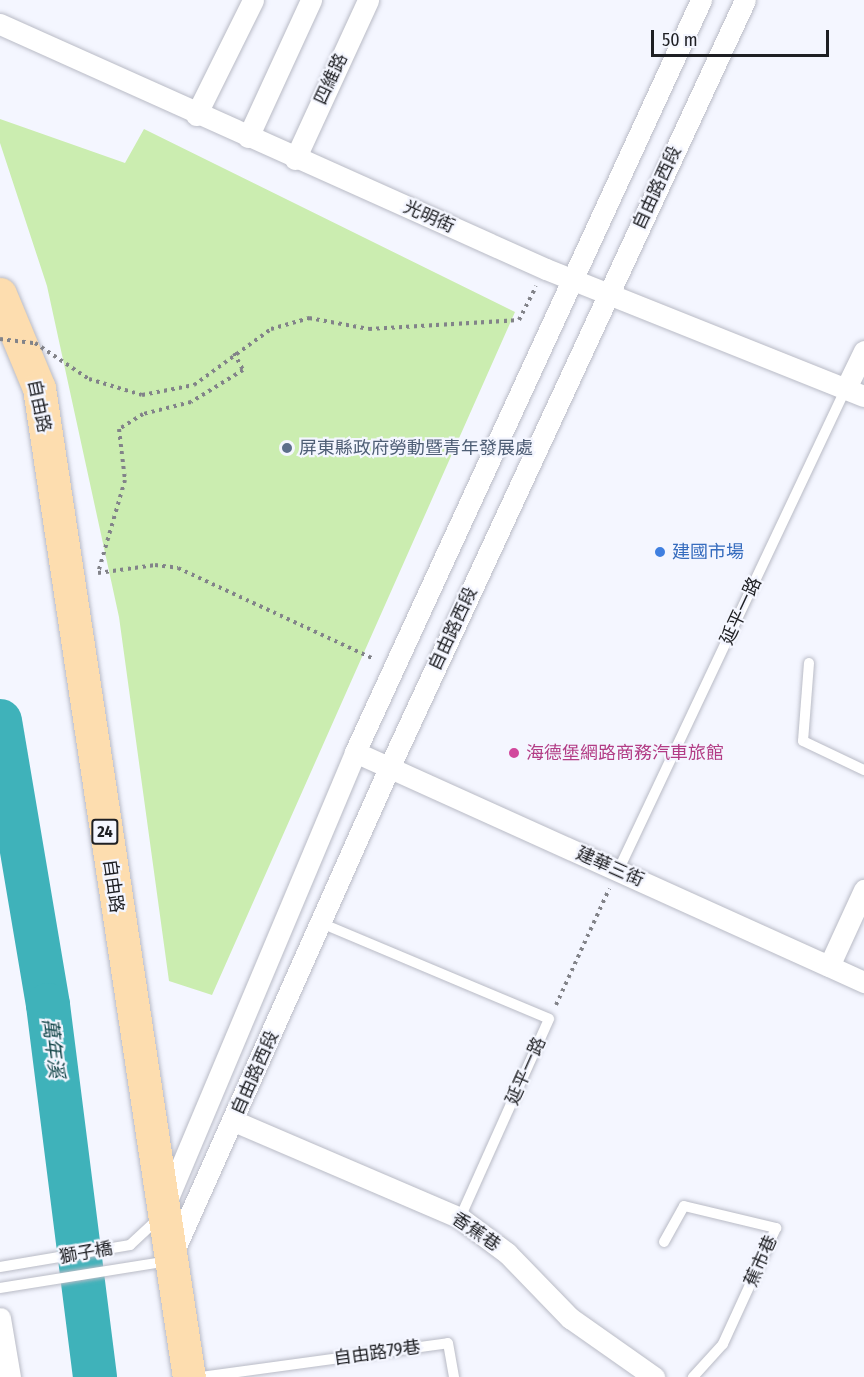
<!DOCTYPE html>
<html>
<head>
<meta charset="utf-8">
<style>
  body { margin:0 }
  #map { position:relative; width:864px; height:1377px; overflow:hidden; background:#f4f6ff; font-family:"Fira Sans Condensed","Noto Sans TC",sans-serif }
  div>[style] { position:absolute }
  .green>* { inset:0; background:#cbedb0 }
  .river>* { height:44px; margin:-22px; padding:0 22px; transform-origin:22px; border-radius:22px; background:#3fb2ba }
  .path>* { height:4px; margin-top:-2px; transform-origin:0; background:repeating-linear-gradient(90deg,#828389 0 3px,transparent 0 7.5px) }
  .roads { filter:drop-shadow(0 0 2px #b9bbc6) drop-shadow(0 0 2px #b9bbc6) }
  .service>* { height:10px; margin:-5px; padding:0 5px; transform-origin:5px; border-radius:5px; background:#fff }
  .minor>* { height:21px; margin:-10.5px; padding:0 10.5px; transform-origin:10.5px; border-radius:10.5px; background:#fff }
  .primary>* { height:33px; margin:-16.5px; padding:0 16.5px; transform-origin:16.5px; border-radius:16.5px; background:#fdddaf }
  .path-bridge>* { height:4px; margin-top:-2px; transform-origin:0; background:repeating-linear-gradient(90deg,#828389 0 3px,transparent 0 7.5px) }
  .dots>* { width:16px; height:16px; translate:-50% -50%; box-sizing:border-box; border:3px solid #f4f6ff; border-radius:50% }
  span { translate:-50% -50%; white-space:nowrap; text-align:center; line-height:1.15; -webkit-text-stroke:4.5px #f4f6ff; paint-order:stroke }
  .shield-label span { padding:2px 4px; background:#f4f6ff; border:2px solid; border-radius:4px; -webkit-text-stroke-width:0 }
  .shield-label { font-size:16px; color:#1e1f23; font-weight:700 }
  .street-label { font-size:18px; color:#1e1f23 }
  .service-label { font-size:18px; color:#4e5e75 }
  .left { translate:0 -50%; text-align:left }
  .shop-label { font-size:18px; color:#366cbe }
  .hotel-label { font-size:18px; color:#b23c85 }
  .water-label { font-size:20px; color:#134649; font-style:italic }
  .scale { position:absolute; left:651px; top:30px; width:178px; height:27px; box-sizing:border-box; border:3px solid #1e1f23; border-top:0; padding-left:8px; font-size:18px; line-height:21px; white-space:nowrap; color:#1e1f23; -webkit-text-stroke:4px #f4f6ff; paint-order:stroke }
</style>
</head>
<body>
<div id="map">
  <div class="green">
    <div style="clip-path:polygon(0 119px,125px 163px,144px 129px,515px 312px,212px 995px,169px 981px,119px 617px,47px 286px,0 143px)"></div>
  </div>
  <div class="river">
    <div style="left:0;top:721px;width:288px;rotate:80.4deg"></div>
    <div style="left:48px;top:1005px;width:375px;rotate:82.8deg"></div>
  </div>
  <div class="path">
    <div style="left:369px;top:329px;width:150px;rotate:-3.4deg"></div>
    <div style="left:519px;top:320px;width:38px;rotate:-63deg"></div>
    <div style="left:234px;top:353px;width:19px;rotate:62deg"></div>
    <div style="left:243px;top:370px;width:61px;rotate:148.4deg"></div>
    <div style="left:191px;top:402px;width:49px;rotate:166deg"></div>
    <div style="left:143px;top:414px;width:28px;rotate:148deg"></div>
    <div style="left:119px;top:429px;width:51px;rotate:83.3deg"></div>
    <div style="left:125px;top:480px;width:97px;rotate:106.2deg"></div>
    <div style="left:98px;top:573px;width:58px;rotate:-8deg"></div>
    <div style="left:155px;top:565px;width:23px;rotate:7deg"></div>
    <div style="left:178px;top:568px;width:216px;rotate:24.9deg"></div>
    <div style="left:556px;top:1005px;width:128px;rotate:-65.4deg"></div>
  </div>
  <div class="roads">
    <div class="service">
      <div style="left:809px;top:663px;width:78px;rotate:94.4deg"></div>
      <div style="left:803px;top:741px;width:68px;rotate:25.4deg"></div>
      <div style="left:618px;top:871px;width:534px;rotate:-64.73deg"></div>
      <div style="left:321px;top:923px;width:247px;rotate:22.8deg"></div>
      <div style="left:549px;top:1019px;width:218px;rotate:114.1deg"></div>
      <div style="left:664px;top:1242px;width:41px;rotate:-60.9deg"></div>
      <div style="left:684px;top:1206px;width:95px;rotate:13.4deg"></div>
      <div style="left:776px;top:1228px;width:128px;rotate:114.6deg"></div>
      <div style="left:723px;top:1344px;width:45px;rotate:132.3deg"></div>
      <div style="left:0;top:1267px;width:132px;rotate:-9.6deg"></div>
      <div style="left:130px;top:1245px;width:38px;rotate:-43deg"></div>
      <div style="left:0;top:1288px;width:170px;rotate:-9.1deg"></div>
      <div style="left:201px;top:1377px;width:249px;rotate:-7.8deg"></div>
      <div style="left:448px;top:1343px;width:35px;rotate:80deg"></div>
    </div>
    <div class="minor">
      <div style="left:0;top:24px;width:598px;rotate:24.17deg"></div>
      <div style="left:546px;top:269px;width:342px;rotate:21.8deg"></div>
      <div style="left:196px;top:115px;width:128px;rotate:-63.6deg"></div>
      <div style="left:248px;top:137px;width:151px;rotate:-65.3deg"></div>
      <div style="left:295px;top:159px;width:175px;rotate:-65.3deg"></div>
      <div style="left:846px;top:388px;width:41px;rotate:-64.1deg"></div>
      <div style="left:355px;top:752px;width:559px;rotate:24.32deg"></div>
      <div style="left:829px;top:966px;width:84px;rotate:-65.3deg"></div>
      <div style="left:234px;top:1121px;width:246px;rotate:23.2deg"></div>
      <div style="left:460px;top:1218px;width:59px;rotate:36.7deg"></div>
      <div style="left:507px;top:1253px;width:91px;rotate:45.9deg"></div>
      <div style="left:570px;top:1318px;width:103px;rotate:35.1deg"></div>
      <div style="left:165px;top:1205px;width:491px;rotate:-67.2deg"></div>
      <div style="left:355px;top:752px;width:828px;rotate:-65.29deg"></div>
      <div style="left:172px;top:1255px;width:533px;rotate:-65.98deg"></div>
      <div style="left:389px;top:768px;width:846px;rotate:-65.13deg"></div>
      <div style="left:0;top:1318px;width:60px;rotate:80.4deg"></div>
    </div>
    <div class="primary">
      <div style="left:0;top:294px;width:102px;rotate:67.5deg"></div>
      <div style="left:39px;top:388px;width:1000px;rotate:81.38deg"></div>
    </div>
  </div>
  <div class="path-bridge">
    <div style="left:0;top:339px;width:35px;rotate:7deg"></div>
    <div style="left:35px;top:343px;width:65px;rotate:33.7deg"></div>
    <div style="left:89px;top:379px;width:55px;rotate:16.8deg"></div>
    <div style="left:142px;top:395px;width:53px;rotate:-10.9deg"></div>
    <div style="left:194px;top:385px;width:95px;rotate:-36deg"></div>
    <div style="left:271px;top:329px;width:40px;rotate:-16deg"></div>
    <div style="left:309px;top:318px;width:61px;rotate:10.4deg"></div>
  </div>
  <div class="dots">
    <div style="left:287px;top:448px;background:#5c6f8a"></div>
    <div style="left:660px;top:552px;background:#3f7fe0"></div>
    <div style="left:514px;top:753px;background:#d1479c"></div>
  </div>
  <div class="shield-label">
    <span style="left:105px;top:832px">24</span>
  </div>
  <div class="street-label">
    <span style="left:331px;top:79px;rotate:-65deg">四維路</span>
    <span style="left:657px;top:188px;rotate:-65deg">自由路西段</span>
    <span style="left:429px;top:217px;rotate:24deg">光明街</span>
    <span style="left:39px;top:406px;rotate:78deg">自由路</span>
    <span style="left:741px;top:611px;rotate:-65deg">延平一路</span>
    <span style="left:453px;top:629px;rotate:-65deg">自由路西段</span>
    <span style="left:610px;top:867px;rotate:24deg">建華三街</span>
    <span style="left:113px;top:886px;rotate:82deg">自由路</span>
    <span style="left:526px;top:1071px;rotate:-66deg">延平一路</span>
    <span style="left:255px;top:1073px;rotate:-66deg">自由路西段</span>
    <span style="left:476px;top:1232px;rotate:34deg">香蕉巷</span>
    <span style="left:86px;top:1253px;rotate:-10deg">獅子橋</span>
    <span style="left:761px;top:1261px;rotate:-66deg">蕉市巷</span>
    <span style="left:377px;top:1353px;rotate:-8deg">自由路79巷</span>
  </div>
  <div class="service-label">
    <span class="left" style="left:299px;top:448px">屏東縣政府勞動暨青年發展處</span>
  </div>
  <div class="shop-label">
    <span class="left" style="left:672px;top:552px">建國市場</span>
  </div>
  <div class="hotel-label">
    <span class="left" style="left:526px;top:753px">海德堡網路商務汽車旅館</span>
  </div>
  <div class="water-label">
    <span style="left:53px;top:1048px;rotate:83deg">萬年溪</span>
  </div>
  <div class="scale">50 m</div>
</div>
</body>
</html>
